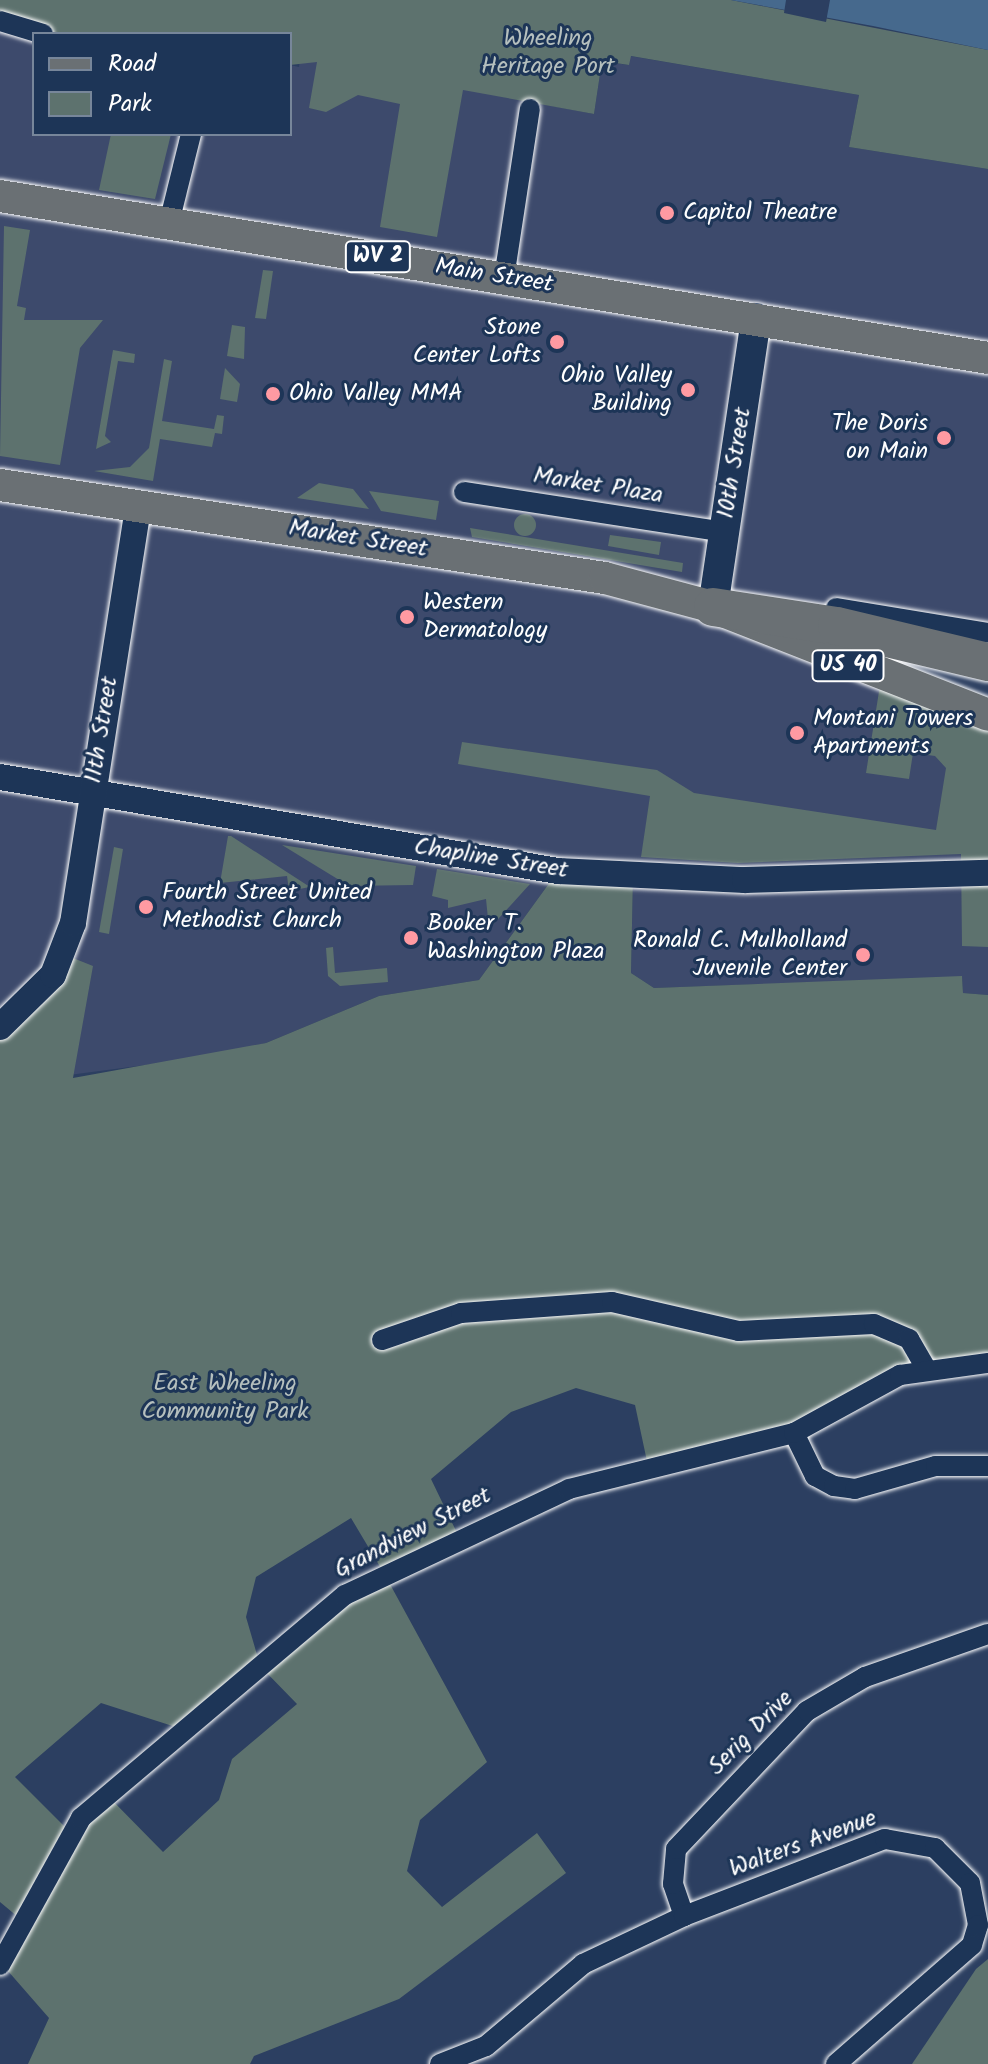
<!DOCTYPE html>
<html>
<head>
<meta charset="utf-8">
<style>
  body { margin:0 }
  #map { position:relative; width:988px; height:2064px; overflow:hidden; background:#2c3f61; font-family:Kalam,sans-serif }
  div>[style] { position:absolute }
  .built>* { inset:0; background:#3d4a6c }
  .green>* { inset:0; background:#5d726e }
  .round { border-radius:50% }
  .water>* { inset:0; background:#46698d }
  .pier>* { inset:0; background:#2c3f61 }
  .roads { filter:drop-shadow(0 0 2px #fff) drop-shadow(0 0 2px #fff) }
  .minor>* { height:20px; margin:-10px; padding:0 10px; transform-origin:10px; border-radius:10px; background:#1d3557 }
  .tertiary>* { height:26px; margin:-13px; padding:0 13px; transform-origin:13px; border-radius:13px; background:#1d3557 }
  .secondary>* { height:30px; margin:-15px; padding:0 15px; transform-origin:15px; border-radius:15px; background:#1d3557 }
  .primary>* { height:32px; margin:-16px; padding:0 16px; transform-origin:16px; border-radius:16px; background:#6a7074 }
  .motorway>* { height:38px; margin:-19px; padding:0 19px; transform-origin:19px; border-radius:19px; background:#6a7074 }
  .dots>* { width:22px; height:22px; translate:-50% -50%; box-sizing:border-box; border:4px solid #1d3557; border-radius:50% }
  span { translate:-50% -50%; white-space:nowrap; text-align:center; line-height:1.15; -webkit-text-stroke:6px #1d3557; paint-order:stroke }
  .shield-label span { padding:2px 6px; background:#1d3557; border:2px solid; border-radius:6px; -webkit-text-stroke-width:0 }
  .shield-label { font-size:22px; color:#fff; font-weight:700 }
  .park-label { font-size:24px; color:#b6c0be }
  .poi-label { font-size:24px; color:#fff }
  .left { translate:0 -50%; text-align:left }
  .right { translate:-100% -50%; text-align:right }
  .street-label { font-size:24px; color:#fff }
  .legend { position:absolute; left:32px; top:32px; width:260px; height:104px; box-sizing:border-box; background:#1d3557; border:2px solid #77869a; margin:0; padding:10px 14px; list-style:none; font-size:24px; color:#fff }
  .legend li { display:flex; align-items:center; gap:16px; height:40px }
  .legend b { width:40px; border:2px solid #77869a }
</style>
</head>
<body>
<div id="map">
  <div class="built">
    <div style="clip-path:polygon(0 21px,34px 34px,34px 134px,290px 134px,290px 65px,299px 67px,300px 58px,594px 114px,602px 61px,628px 65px,630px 56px,859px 95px,849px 147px,988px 169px,988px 633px,792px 601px,988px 730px,988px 995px,963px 993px,962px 977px,654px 988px,631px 973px,633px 877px,558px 871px,479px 980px,379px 996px,266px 1043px,199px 1058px,0 1084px)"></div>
  </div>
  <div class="green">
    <div style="clip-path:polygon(0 0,731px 0,988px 50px,988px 169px,849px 147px,859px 95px,631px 56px,629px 65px,602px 61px,594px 114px,463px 90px,437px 237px,380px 227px,400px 104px,358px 95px,326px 112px,309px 108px,317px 62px,290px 65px,290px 34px,43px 34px,0 21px)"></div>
    <div style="clip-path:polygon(111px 134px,171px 134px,155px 199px,99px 190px)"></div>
    <div style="clip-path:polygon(4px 226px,30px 230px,17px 306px,26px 308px,24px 320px,103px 320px,80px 348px,60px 465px,0 456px)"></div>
    <div style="clip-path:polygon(263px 270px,273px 271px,266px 319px,255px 318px)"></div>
    <div style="clip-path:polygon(232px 325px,245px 327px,244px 359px,227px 356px)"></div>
    <div style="clip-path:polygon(113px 350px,135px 354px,134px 363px,118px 361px,105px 436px,111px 442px,96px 449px)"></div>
    <div style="clip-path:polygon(164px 359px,172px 361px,162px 421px,214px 429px,217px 415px,224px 416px,222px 434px,215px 433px,212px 447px,160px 439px,153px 481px,94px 471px,130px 467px,149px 448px)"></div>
    <div style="clip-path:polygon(225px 368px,240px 384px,237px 402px,220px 399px)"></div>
    <div style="clip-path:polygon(319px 483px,353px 489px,369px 509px,297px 498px)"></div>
    <div style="clip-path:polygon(369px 491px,439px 501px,436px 520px,381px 511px)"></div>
    <div class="round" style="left:514px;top:514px;width:22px;height:22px"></div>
    <div style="clip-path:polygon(470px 528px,683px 563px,682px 572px,472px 537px)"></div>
    <div style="clip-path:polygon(610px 535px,661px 542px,659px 555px,608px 546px)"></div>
    <div style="clip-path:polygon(881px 679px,988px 715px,988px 947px,962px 946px,961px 854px,738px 863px,641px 857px,650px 796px,458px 764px,462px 742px,657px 770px,694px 793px,936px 830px,946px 768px,935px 756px,913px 753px,909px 779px,866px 773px)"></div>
    <div style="clip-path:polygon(228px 836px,231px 836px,310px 887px,289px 891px,287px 876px,220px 883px)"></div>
    <div style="clip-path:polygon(282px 845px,416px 866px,413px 885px,349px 886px)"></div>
    <div style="clip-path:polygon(114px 847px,123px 849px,109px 934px,99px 932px)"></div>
    <div style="clip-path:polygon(437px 869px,530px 884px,489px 929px,486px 899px,448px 908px,448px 900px,432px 896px)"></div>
    <div style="clip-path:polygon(evenodd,558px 871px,633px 877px,631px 973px,654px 988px,962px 976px,963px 993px,988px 995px,988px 1363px,926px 1369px,794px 1433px,648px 1466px,635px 1405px,576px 1388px,511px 1412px,431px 1479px,459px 1537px,385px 1575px,487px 1762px,420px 1820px,407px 1871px,442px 1907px,537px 1833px,566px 1873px,399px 1999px,254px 2056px,250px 2064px,28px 2064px,49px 2018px,1px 1963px,24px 1922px,0 1902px,0 1027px,63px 954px,93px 966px,73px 1078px,266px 1043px,379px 996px,479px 980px,558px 871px,351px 1518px,385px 1575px,260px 1665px,246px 1617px,256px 1577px,351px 1518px,558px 871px,260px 1666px,297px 1704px,232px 1759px,219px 1800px,163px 1852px,107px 1795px,72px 1834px,15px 1777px,101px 1703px,185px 1730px,260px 1666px)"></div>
    <div style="clip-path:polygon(333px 947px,335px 973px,387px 968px,388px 982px,340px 986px,328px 976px,326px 948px)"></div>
    <div style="clip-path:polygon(988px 1959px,988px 2064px,912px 2064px,976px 1969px)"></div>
  </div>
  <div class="water">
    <div style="clip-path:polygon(731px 0,988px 0,988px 50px,873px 26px)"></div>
  </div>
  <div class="pier">
    <div style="clip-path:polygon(786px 0,830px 0,826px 22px,784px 13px)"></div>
  </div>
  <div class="roads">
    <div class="minor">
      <div style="left:0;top:21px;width:45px;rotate:16.8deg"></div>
      <div style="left:169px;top:223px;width:92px;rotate:-76.1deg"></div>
      <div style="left:504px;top:278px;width:171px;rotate:-81.3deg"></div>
      <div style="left:464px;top:492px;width:263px;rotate:8.7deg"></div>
      <div style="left:836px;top:608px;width:154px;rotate:9.3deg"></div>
      <div style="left:382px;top:1340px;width:83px;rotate:-18.9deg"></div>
      <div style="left:461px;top:1313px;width:151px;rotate:-4.2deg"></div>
      <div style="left:612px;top:1302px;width:130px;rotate:12.9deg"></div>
      <div style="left:739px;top:1331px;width:135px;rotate:-3deg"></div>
      <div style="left:874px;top:1324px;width:38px;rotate:23deg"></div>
      <div style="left:909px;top:1339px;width:34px;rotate:60deg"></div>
      <div style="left:794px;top:1433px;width:48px;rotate:64deg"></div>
      <div style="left:815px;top:1476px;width:21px;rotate:28deg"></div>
      <div style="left:834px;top:1486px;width:21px;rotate:8deg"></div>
      <div style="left:855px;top:1489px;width:84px;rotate:-15.9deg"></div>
      <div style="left:936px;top:1466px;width:52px"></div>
      <div style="left:684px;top:1916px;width:34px;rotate:-109deg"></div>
      <div style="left:673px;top:1884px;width:35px;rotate:-85deg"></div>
      <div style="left:676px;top:1849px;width:190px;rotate:-46.5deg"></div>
      <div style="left:807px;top:1711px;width:67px;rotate:-30.4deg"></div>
      <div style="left:865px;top:1677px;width:130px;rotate:-19.3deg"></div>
      <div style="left:0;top:1965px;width:168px;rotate:-61.1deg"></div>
      <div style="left:81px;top:1818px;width:346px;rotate:-40.2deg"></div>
      <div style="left:345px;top:1595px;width:248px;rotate:-25.3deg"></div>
      <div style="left:569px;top:1489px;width:232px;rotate:-14deg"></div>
      <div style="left:794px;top:1433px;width:121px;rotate:-28.7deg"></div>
      <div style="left:900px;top:1375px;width:89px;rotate:-7.8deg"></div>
      <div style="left:440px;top:2064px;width:49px;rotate:-21.4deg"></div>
      <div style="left:486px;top:2046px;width:127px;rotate:-40.2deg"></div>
      <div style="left:583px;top:1964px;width:112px;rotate:-25.4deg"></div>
      <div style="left:684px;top:1916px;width:215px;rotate:-21deg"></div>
      <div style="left:885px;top:1839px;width:51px;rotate:10.2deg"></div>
      <div style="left:935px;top:1848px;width:49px;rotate:45deg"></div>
      <div style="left:970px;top:1883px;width:43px;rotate:79.2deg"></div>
      <div style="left:978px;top:1925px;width:21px;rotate:107deg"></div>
      <div style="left:972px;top:1945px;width:181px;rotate:138.8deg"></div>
    </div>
    <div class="tertiary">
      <div style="left:0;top:777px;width:566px;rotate:9.56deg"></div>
      <div style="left:558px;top:871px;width:187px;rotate:2.8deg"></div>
      <div style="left:745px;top:880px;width:243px;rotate:-1.7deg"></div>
      <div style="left:0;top:1027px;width:74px;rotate:-44.5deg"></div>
      <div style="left:53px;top:975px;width:56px;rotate:-69deg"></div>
      <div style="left:73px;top:923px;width:422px;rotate:-81.1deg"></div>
    </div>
    <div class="secondary">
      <div style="left:713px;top:607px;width:292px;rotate:-81.5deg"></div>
    </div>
    <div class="primary">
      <div style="left:0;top:196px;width:1001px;rotate:9.31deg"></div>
      <div style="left:0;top:485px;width:612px;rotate:8.74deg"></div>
      <div style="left:605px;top:578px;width:112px;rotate:15deg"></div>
      <div style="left:713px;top:607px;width:295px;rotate:21.4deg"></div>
    </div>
    <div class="motorway">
      <div style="left:713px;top:607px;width:125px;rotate:8.7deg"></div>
      <div style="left:837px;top:626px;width:155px;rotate:13.4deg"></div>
    </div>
  </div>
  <div class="dots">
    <div style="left:667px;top:213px;background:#ff9aa2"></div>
    <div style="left:557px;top:342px;background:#ff9aa2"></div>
    <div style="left:688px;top:390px;background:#ff9aa2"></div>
    <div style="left:273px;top:394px;background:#ff9aa2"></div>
    <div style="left:944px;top:438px;background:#ff9aa2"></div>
    <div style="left:407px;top:617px;background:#ff9aa2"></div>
    <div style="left:797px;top:733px;background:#ff9aa2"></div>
    <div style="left:146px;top:907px;background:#ff9aa2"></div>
    <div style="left:411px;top:938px;background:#ff9aa2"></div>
    <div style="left:863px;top:955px;background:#ff9aa2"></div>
  </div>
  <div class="shield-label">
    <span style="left:378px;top:257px">WV 2</span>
    <span style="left:848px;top:666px">US 40</span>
  </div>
  <div class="park-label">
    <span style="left:548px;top:53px">Wheeling<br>Heritage Port</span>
    <span style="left:225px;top:1398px">East Wheeling<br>Community Park</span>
  </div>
  <div class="poi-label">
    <span class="left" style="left:683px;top:213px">Capitol Theatre</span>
    <span class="right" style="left:541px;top:342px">Stone<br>Center Lofts</span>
    <span class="right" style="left:672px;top:390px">Ohio Valley<br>Building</span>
    <span class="left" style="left:289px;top:394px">Ohio Valley MMA</span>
    <span class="right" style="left:928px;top:438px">The Doris<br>on Main</span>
    <span class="left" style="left:423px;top:617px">Western<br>Dermatology</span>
    <span class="left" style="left:813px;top:733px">Montani Towers<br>Apartments</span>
    <span class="left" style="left:162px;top:907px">Fourth Street United<br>Methodist Church</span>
    <span class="left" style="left:427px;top:938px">Booker T.<br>Washington Plaza</span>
    <span class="right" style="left:847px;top:955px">Ronald C. Mulholland<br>Juvenile Center</span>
  </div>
  <div class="street-label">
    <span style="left:494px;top:276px;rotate:9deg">Main Street</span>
    <span style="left:735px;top:463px;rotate:-81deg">10th Street</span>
    <span style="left:598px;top:486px;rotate:9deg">Market Plaza</span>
    <span style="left:358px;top:539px;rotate:9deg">Market Street</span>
    <span style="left:102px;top:730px;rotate:-81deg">11th Street</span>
    <span style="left:491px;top:859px;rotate:9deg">Chapline Street</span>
    <span style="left:413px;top:1533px;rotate:-27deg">Grandview Street</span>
    <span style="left:751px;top:1733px;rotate:-45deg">Serig Drive</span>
    <span style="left:803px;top:1844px;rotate:-20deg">Walters Avenue</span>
  </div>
  <ul class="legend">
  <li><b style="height:10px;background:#6a7074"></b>Road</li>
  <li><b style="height:22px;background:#5d726e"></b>Park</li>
  </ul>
</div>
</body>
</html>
